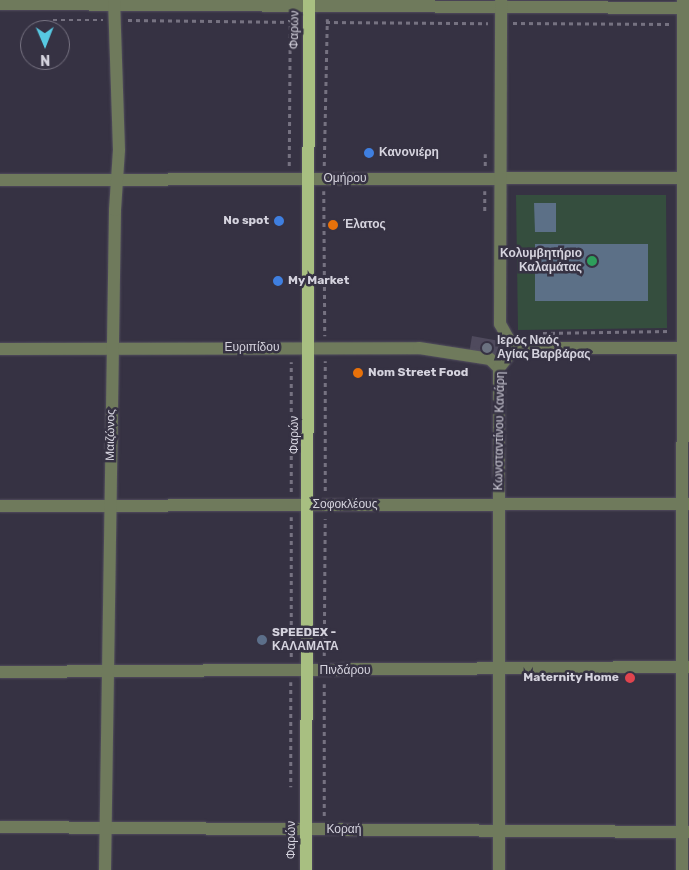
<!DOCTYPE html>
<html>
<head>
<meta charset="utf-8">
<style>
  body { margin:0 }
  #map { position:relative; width:689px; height:870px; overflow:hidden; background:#363243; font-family:Rubik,sans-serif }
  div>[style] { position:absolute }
  .green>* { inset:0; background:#354e3e }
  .water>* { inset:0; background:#5c7087 }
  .building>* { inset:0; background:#4f4a5d }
  .path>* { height:2.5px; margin-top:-1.25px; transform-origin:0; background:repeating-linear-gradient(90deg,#767281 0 4px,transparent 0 8px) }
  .roads { filter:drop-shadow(0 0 1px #534f5f) drop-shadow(0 0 1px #534f5f) }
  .minor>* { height:12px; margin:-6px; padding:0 6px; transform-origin:6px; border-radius:6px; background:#6f7a5c }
  .major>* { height:12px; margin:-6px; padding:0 6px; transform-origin:6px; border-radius:6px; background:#a8bf81 }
  .dots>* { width:14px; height:14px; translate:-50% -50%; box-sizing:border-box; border:2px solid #363243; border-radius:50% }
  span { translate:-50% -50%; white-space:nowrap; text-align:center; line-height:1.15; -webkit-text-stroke:5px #363243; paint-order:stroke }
  .street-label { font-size:12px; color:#d5d3de }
  .poi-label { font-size:12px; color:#d5d3de; font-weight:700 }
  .left { translate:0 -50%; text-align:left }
  .right { translate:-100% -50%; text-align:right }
  .north { position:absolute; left:20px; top:20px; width:50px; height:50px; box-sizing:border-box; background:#363243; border:1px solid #767281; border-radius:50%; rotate:179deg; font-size:14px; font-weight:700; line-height:20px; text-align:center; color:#d5d3de }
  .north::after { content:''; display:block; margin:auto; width:18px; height:22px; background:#57c9e2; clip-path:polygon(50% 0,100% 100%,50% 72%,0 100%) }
</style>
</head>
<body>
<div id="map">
  <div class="green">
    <div style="clip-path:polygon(516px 195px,666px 195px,667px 328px,518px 330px)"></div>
  </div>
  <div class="water">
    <div style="clip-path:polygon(534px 203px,556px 203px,556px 232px,535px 232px)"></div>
    <div style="clip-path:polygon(535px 244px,648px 244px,648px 301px,535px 301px)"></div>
  </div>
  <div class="building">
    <div style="clip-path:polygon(472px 336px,505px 342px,502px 359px,469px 354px)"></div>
  </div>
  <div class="path">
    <div style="left:53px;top:20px;width:50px"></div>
    <div style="left:128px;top:20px;width:167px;rotate:0.7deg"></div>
    <div style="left:326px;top:22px;width:162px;rotate:0.4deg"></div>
    <div style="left:513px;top:23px;width:157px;rotate:0.4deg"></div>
    <div style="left:289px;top:166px;width:145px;rotate:-89.6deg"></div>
    <div style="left:324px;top:166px;width:147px;rotate:-88.8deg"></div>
    <div style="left:485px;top:166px;width:12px;rotate:-90deg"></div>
    <div style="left:324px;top:191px;width:145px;rotate:89.6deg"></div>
    <div style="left:485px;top:191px;width:20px;rotate:90deg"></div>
    <div style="left:543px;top:333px;width:127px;rotate:-0.9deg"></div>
    <div style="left:325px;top:491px;width:130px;rotate:-90deg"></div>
    <div style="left:291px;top:492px;width:130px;rotate:-90deg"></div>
    <div style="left:324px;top:656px;width:137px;rotate:-89.6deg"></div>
    <div style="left:291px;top:657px;width:140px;rotate:-90deg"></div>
    <div style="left:291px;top:682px;width:105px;rotate:90deg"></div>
    <div style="left:324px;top:816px;width:132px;rotate:-90deg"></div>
  </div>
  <div class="roads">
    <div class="minor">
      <div style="left:0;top:4px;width:689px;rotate:0.33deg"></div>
      <div style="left:0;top:180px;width:689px;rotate:-0.17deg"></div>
      <div style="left:513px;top:348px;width:176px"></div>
      <div style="left:0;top:349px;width:419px;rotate:-0.1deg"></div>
      <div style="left:419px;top:348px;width:72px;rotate:8.8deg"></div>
      <div style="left:490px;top:359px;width:13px;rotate:45deg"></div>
      <div style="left:0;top:506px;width:689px;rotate:-0.17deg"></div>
      <div style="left:0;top:672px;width:689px;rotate:-0.42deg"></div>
      <div style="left:0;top:827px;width:689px;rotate:0.42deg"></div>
      <div style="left:105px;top:870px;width:660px;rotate:-89.13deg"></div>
      <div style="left:115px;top:210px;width:60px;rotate:-86.2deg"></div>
      <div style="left:119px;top:150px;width:150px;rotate:-91.9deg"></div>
      <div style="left:499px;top:870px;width:502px;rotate:-90deg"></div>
      <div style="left:499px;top:368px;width:24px;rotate:-52deg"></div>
      <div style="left:514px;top:349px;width:29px;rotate:-119deg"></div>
      <div style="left:500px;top:324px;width:324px;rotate:-89.8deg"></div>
      <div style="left:682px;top:870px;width:870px;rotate:-89.93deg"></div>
    </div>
    <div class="major">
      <div style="left:306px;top:870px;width:870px;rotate:-89.8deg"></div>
    </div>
  </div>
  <div class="dots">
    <div style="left:369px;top:153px;background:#3f7fe0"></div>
    <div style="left:279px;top:221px;background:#3f7fe0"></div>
    <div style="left:333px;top:225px;background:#e8710a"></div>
    <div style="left:592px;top:261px;background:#2e9e5b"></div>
    <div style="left:278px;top:281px;background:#3f7fe0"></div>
    <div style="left:487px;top:348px;background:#6b7280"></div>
    <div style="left:358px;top:373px;background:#e8710a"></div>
    <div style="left:262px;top:640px;background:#5c6f8a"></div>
    <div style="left:630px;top:678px;background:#e0444e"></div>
  </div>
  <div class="street-label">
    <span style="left:295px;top:30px;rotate:-89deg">Φαρών</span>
    <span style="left:345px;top:179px">Ομήρου</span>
    <span style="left:252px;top:348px">Ευριπίδου</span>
    <span style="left:500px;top:431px;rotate:-89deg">Κωνσταντίνου Κανάρη</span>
    <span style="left:111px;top:435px;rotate:-89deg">Μαιζώνος</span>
    <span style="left:295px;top:435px;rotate:-90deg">Φαρών</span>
    <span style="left:345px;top:505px">Σοφοκλέους</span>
    <span style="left:345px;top:671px">Πινδάρου</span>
    <span style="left:344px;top:830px">Κοραή</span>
    <span style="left:292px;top:840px;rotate:-90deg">Φαρών</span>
  </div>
  <div class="poi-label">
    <span class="left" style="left:379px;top:153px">Κανονιέρη</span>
    <span class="right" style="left:269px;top:221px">No spot</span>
    <span class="left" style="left:343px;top:225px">Έλατος</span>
    <span class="right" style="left:582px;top:261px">Κολυμβητήριο<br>Καλαμάτας</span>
    <span class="left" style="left:288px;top:281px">My Market</span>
    <span class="left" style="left:497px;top:348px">Ιερός Ναός<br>Αγίας Βαρβάρας</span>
    <span class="left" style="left:368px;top:373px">Nom Street Food</span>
    <span class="left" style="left:272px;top:640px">SPEEDEX -<br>ΚΑΛΑΜΑΤΑ</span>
    <span class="right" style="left:619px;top:678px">Maternity Home</span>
  </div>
  <div class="north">N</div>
</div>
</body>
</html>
